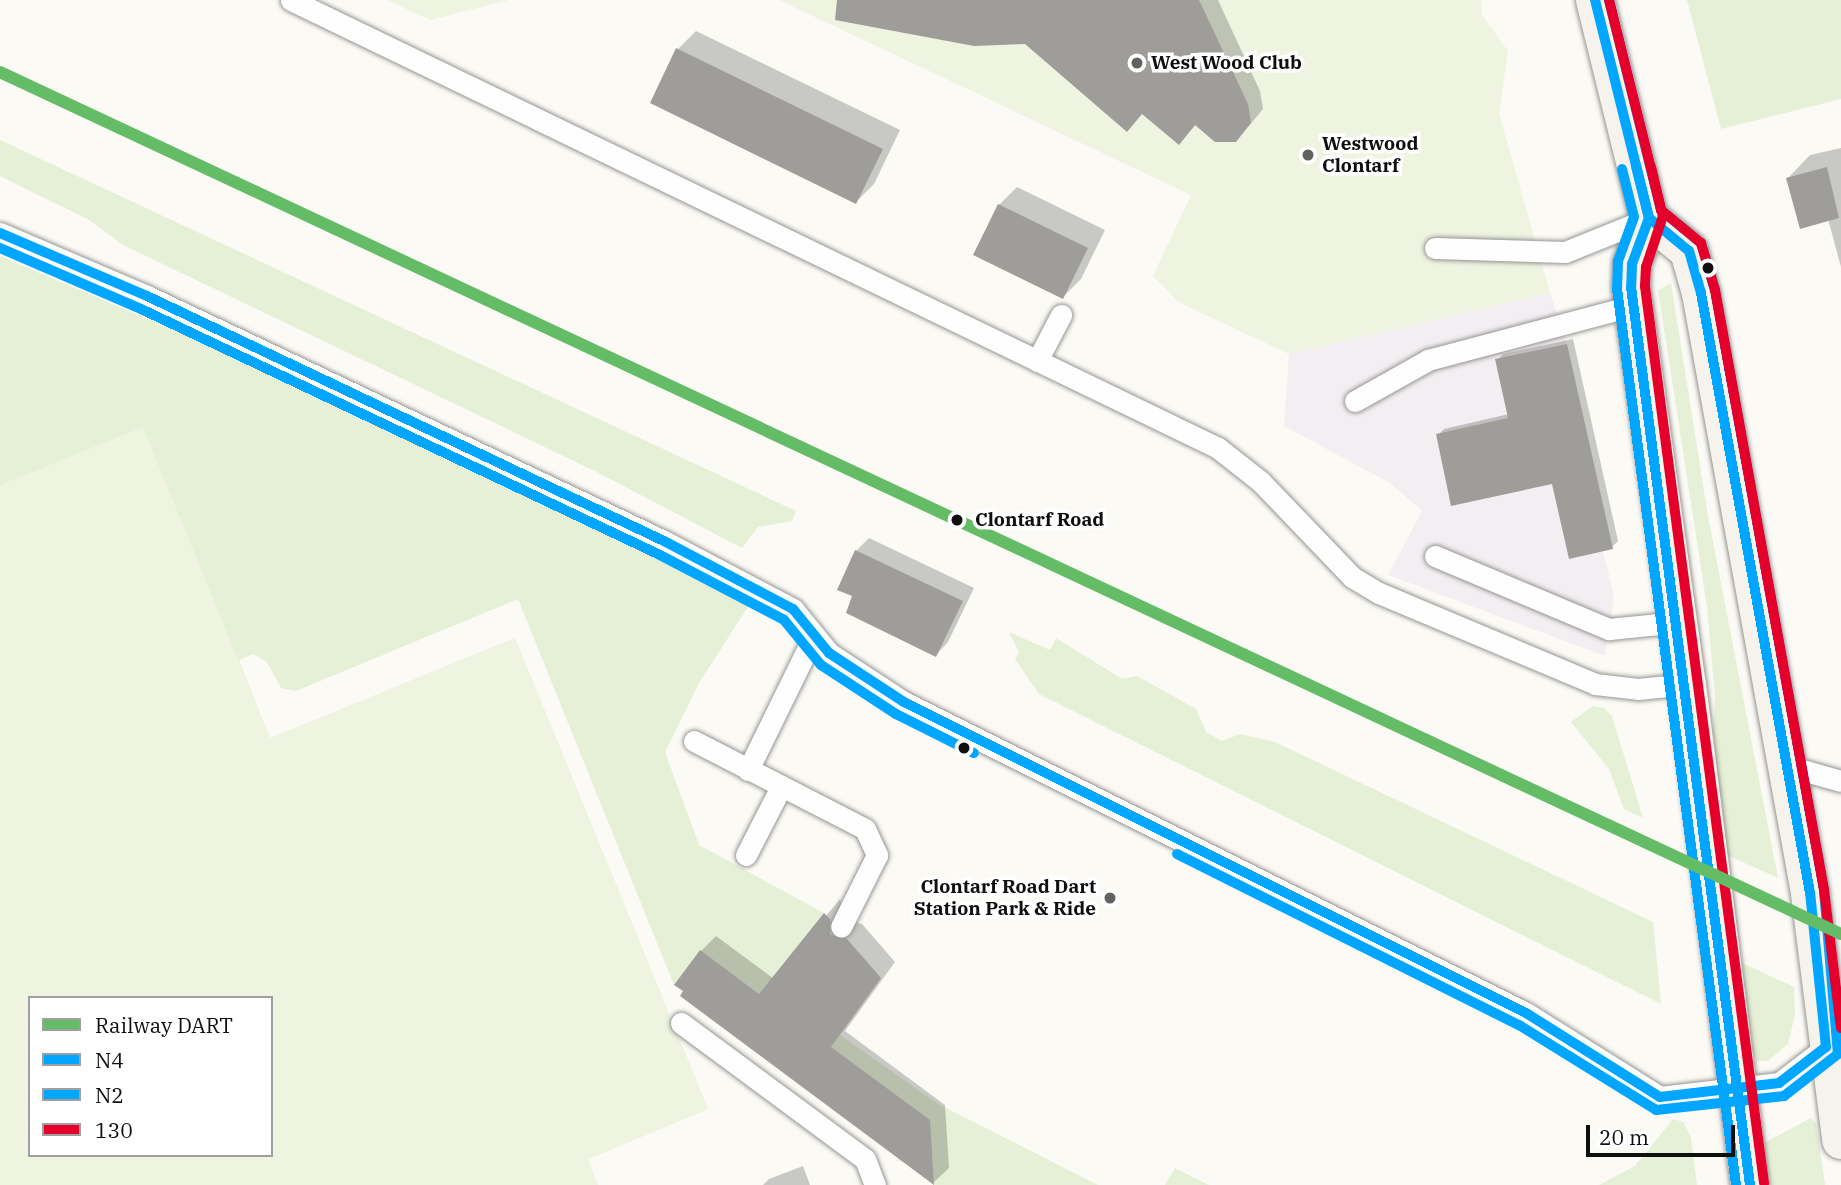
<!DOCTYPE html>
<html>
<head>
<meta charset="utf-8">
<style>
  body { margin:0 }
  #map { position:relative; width:1841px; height:1185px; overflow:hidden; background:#fbfaf5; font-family:"IBM Plex Serif",serif }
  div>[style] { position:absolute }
  .industrial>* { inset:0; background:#f3eef1 }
  .green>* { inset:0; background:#e6f0d6 }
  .pitch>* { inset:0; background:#eef4e0 }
  .shadow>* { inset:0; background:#0003 }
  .building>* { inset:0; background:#9f9d9a }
  .roads { filter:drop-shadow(0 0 2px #959593) drop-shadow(0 0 2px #959593) }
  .lane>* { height:21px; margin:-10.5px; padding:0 10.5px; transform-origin:10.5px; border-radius:10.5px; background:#fefefe }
  .secondary>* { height:38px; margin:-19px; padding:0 19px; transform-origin:19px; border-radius:19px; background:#f5f3eb }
  .bus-1>* { height:10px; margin:-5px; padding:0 5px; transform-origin:5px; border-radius:5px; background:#00a6ff }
  .bus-2>* { height:10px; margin:-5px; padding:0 5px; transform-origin:5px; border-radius:5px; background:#00a6ff }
  .bus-3>* { height:10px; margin:-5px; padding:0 5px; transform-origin:5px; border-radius:5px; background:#e4002b }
  .rail-1>* { height:12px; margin:-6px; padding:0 6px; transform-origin:6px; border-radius:6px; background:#64bc66 }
  .dots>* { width:19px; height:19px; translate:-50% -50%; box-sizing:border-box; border:4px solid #fff; border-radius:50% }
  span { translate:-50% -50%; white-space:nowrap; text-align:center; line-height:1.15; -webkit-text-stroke:7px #fff; paint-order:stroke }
  .poi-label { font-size:19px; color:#0f0f0f; font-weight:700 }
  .left { translate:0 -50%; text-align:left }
  .right { translate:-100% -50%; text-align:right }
  .stop-label { font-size:19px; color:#0f0f0f; font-weight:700 }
  .legend { position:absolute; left:28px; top:996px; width:245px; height:161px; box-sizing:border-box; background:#fff; border:2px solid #9f9f9f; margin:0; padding:9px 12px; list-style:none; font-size:21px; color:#0f0f0f }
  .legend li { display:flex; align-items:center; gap:14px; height:35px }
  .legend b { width:35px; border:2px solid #9f9f9f }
  .scale { position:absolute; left:1586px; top:1125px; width:149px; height:32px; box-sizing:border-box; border:4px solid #0f0f0f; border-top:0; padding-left:9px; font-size:21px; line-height:24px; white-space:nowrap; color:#0f0f0f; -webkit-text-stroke:5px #fff; paint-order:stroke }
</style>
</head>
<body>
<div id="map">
  <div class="industrial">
    <div style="clip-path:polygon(1550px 293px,1567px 344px,1613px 549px,1603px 551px,1614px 596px,1605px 656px,1388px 575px,1422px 511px,1390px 483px,1284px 426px,1289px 354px)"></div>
  </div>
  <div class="green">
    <div style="clip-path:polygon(1687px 0,1841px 0,1841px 99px,1721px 129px)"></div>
    <div style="clip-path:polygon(0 140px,796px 511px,792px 521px,758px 527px,742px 548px,597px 472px,123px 245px,89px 220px,0 176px)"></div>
    <div style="clip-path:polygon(evenodd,0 256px,225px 352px,751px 602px,699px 683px,665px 752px,699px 845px,824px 913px,881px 978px,840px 1035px,938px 1104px,1098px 1185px,934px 1185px,932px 1158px,896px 1161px,928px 1119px,700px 950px,674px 985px,518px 599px,296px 691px,281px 688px,267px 662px,253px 654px,239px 660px,270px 739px,515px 638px,708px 1109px,588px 1159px,598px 1185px,0 1185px,0 256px,30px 998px,271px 998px,271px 1155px,30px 1155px,30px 998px)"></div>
    <div style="clip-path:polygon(1671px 283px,1708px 516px,1778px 878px,1727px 855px,1713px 735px,1715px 696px,1707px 607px,1658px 290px)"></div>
    <div style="clip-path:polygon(1009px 632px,1050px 650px,1056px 638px,1122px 679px,1137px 676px,1196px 709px,1206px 732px,1222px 741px,1240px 734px,1275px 742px,1653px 922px,1661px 1004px,1039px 694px,1015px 659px,1019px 652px)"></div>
    <div style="clip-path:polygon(1593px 706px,1604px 708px,1612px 716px,1643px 818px,1624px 809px,1609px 769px,1571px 722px)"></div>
    <div style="clip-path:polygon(1740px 962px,1794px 987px,1795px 1015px,1788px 1044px,1768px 1061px,1757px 1061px,1752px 1052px)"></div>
    <div style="clip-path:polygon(1811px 1118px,1816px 1123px,1825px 1185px,1771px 1185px,1764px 1143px)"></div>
    <div style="clip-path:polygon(1673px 1119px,1683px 1122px,1691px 1137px,1697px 1185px,1599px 1185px,1635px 1166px)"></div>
    <div style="clip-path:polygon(1175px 1168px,1209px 1185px,1165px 1185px)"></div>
  </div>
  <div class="pitch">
    <div style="clip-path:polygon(387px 0,509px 0,430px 20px)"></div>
    <div style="clip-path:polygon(779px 0,1481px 0,1482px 15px,1508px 51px,1499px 114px,1550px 293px,1289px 354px,1178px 302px,1153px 276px,1191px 195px)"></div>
    <div style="clip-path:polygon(evenodd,143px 427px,270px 738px,515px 638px,708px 1109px,588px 1159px,598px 1185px,0 1185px,0 485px,143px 427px,30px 998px,271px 998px,271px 1155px,30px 1155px,30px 998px)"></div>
  </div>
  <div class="shadow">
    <div style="clip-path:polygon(871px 0,1218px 0,1260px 91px,1263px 109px,1248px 127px,1196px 124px,1191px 130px,1143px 113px,1025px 42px)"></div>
    <div style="clip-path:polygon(696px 31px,900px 130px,874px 184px,856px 202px,678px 49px)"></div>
    <div style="clip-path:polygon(1841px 148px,1841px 267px,1828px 219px,1788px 178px,1810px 155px)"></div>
    <div style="clip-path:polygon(1017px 187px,1105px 230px,1081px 279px,1063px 297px,999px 205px)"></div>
    <div style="clip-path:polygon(1573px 339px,1618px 541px,1612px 547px,1553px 482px,1438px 435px,1444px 429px,1509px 414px,1497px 360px,1503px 354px)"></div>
    <div style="clip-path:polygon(869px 538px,974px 588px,948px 642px,936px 655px,854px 595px,856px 551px)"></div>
    <div style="clip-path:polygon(840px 899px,845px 920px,862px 924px,895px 962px,845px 1031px,945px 1105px,949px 1168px,934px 1182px,682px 996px,701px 951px,716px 936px,774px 979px)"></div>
    <div style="clip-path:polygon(803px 1166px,810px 1185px,763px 1185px,769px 1179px)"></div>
  </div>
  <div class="building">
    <div style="clip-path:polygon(837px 0,1199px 0,1248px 104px,1251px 123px,1236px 142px,1215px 142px,1195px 125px,1179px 145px,1142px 114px,1127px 132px,1025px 44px,974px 46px,835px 20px)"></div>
    <div style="clip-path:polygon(676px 48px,883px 149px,856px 204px,650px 103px)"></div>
    <div style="clip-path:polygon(1827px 167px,1839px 218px,1800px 229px,1786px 178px)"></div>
    <div style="clip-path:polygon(998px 204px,1088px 248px,1063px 299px,973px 255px)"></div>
    <div style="clip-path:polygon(1567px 344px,1613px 549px,1569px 559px,1552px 484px,1451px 506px,1436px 434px,1508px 418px,1495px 359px)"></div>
    <div style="clip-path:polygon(855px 550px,963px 601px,936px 657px,846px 613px,852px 596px,837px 590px)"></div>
    <div style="clip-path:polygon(824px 913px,830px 919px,830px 935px,847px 939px,881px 978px,831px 1047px,930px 1120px,934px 1185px,680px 996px,683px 991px,674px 985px,700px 950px,759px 994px)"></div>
  </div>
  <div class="roads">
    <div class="lane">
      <div style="left:291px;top:0;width:1030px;rotate:25.79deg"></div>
      <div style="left:1218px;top:448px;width:55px;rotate:38.3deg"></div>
      <div style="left:1261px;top:482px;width:132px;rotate:46.2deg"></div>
      <div style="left:1352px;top:577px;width:31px;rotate:31deg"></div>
      <div style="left:1379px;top:593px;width:234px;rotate:22.8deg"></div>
      <div style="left:1595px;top:684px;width:43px;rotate:6.6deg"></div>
      <div style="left:1638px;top:689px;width:49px;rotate:-5.8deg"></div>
      <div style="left:0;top:233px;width:160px;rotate:23.2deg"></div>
      <div style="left:147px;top:296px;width:572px;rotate:25.36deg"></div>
      <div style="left:664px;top:541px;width:146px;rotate:27.8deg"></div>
      <div style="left:793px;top:609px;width:57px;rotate:50.7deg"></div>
      <div style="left:829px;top:653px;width:90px;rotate:33.2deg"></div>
      <div style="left:904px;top:702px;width:695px;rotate:26.57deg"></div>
      <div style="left:1526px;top:1013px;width:158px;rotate:32.1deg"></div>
      <div style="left:1660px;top:1097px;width:120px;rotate:-6.7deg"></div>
      <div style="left:1779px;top:1083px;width:59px;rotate:-37.5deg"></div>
      <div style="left:1435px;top:248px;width:130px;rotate:1.8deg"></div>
      <div style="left:1565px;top:252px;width:91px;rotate:-22deg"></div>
      <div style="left:1037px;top:361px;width:52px;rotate:-62.4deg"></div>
      <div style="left:1355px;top:401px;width:84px;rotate:-29.3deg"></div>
      <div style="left:1428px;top:360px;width:213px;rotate:-14.9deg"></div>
      <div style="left:1435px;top:556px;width:189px;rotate:22.8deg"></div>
      <div style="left:1609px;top:629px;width:70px;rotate:-5.7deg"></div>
      <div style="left:694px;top:741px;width:192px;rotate:27.2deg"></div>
      <div style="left:865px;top:829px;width:29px;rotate:65deg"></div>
      <div style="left:877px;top:855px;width:80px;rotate:116.6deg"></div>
      <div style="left:1788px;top:766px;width:55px;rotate:15.8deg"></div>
      <div style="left:748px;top:770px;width:150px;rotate:-63.9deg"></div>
      <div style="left:746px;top:855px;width:76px;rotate:-62.8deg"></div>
      <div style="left:681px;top:1023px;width:229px;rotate:36.5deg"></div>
      <div style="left:865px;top:1159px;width:28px;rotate:69deg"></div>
    </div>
    <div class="secondary">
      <div style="left:1595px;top:0;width:225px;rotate:76.1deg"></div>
      <div style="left:1649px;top:218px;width:49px;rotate:110.3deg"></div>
      <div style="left:1632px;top:264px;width:23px;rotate:92deg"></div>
      <div style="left:1631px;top:287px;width:401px;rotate:82deg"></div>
      <div style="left:1687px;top:684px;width:505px;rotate:82.83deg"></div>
      <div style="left:1649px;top:218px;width:52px;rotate:39.5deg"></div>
      <div style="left:1689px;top:251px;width:44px;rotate:74.1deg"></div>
      <div style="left:1701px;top:293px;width:610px;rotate:79.7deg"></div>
      <div style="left:1810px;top:893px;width:249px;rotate:82.8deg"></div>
    </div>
  </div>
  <div class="bus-1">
    <div style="left:1636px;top:166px;width:54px;rotate:76deg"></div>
    <div style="left:1649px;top:218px;width:49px;rotate:110.3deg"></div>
    <div style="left:1632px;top:264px;width:23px;rotate:92deg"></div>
    <div style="left:1631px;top:287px;width:906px;rotate:82.45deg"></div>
    <div style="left:0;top:233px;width:160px;rotate:23.2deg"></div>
    <div style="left:147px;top:296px;width:572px;rotate:25.36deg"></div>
    <div style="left:664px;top:541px;width:146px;rotate:27.8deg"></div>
    <div style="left:793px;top:609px;width:57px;rotate:50.7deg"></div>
    <div style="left:829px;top:653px;width:90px;rotate:33.2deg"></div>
    <div style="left:904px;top:702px;width:695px;rotate:26.57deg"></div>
    <div style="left:1526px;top:1013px;width:158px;rotate:32.1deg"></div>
    <div style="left:1660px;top:1097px;width:120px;rotate:-6.7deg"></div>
    <div style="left:1779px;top:1083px;width:59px;rotate:-37.5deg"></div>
    <div style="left:1826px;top:1047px;width:155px;rotate:-95.9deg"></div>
    <div style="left:1810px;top:893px;width:610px;rotate:-100.3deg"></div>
    <div style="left:1701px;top:293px;width:44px;rotate:-105.9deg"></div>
    <div style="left:1689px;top:251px;width:52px;rotate:-140.5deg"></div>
    <div style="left:1649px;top:218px;width:225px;rotate:-103.9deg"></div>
  </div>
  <div class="bus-2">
    <div style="left:1622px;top:169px;width:49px;rotate:76deg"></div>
    <div style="left:1634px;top:217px;width:47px;rotate:110deg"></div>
    <div style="left:1618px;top:261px;width:28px;rotate:92deg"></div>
    <div style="left:1617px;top:289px;width:904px;rotate:82.43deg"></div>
    <div style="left:0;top:248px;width:154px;rotate:23.4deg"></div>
    <div style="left:141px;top:309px;width:572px;rotate:25.36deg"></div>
    <div style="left:658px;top:554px;width:142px;rotate:27.6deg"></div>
    <div style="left:784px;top:620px;width:58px;rotate:50.6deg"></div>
    <div style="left:821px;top:665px;width:90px;rotate:33.2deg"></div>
    <div style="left:896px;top:714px;width:87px;rotate:26.6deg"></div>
    <div style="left:1177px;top:854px;width:382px;rotate:26.6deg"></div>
    <div style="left:1519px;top:1025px;width:161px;rotate:31.8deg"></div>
    <div style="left:1656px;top:1110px;width:129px;rotate:-6.2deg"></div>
    <div style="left:1784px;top:1096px;width:68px;rotate:-37.9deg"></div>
    <div style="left:1838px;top:1054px;width:165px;rotate:-94.9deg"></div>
    <div style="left:1824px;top:890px;width:610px;rotate:-100.3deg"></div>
    <div style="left:1715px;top:290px;width:49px;rotate:-106.6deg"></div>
    <div style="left:1701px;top:243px;width:52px;rotate:-140.5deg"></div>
    <div style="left:1661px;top:210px;width:216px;rotate:-103.9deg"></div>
  </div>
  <div class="bus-3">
    <div style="left:1609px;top:0;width:223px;rotate:76deg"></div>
    <div style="left:1663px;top:216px;width:54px;rotate:108.4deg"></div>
    <div style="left:1646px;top:267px;width:19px;rotate:93deg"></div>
    <div style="left:1645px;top:286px;width:905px;rotate:82.44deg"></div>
    <div style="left:1651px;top:167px;width:44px;rotate:76.9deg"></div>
    <div style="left:1661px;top:210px;width:52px;rotate:39.5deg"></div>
    <div style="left:1701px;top:243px;width:49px;rotate:73.4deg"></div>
    <div style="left:1715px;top:290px;width:610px;rotate:79.7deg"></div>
    <div style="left:1824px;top:890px;width:139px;rotate:83deg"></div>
  </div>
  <div class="rail-1">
    <div style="left:0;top:72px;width:2033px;rotate:25.09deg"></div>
  </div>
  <div class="dots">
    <div style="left:1137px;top:63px;background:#626160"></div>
    <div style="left:1308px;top:155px;background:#626160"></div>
    <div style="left:1708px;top:268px;background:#0f0f0f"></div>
    <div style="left:957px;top:520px;background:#0f0f0f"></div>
    <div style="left:964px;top:748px;background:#0f0f0f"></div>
    <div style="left:1110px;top:898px;background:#626160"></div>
  </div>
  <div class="poi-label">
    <span class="left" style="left:1151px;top:63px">West Wood Club</span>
    <span class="left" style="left:1322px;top:155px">Westwood<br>Clontarf</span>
    <span class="right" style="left:1096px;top:898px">Clontarf Road Dart<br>Station Park &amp; Ride</span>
  </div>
  <div class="stop-label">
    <span class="left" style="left:975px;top:520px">Clontarf Road</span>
  </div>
  <ul class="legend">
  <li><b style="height:9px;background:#64bc66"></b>Railway DART</li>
  <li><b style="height:9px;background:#00a6ff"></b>N4</li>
  <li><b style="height:9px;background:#00a6ff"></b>N2</li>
  <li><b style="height:9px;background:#e4002b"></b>130</li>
  </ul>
  <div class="scale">20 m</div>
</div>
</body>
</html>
